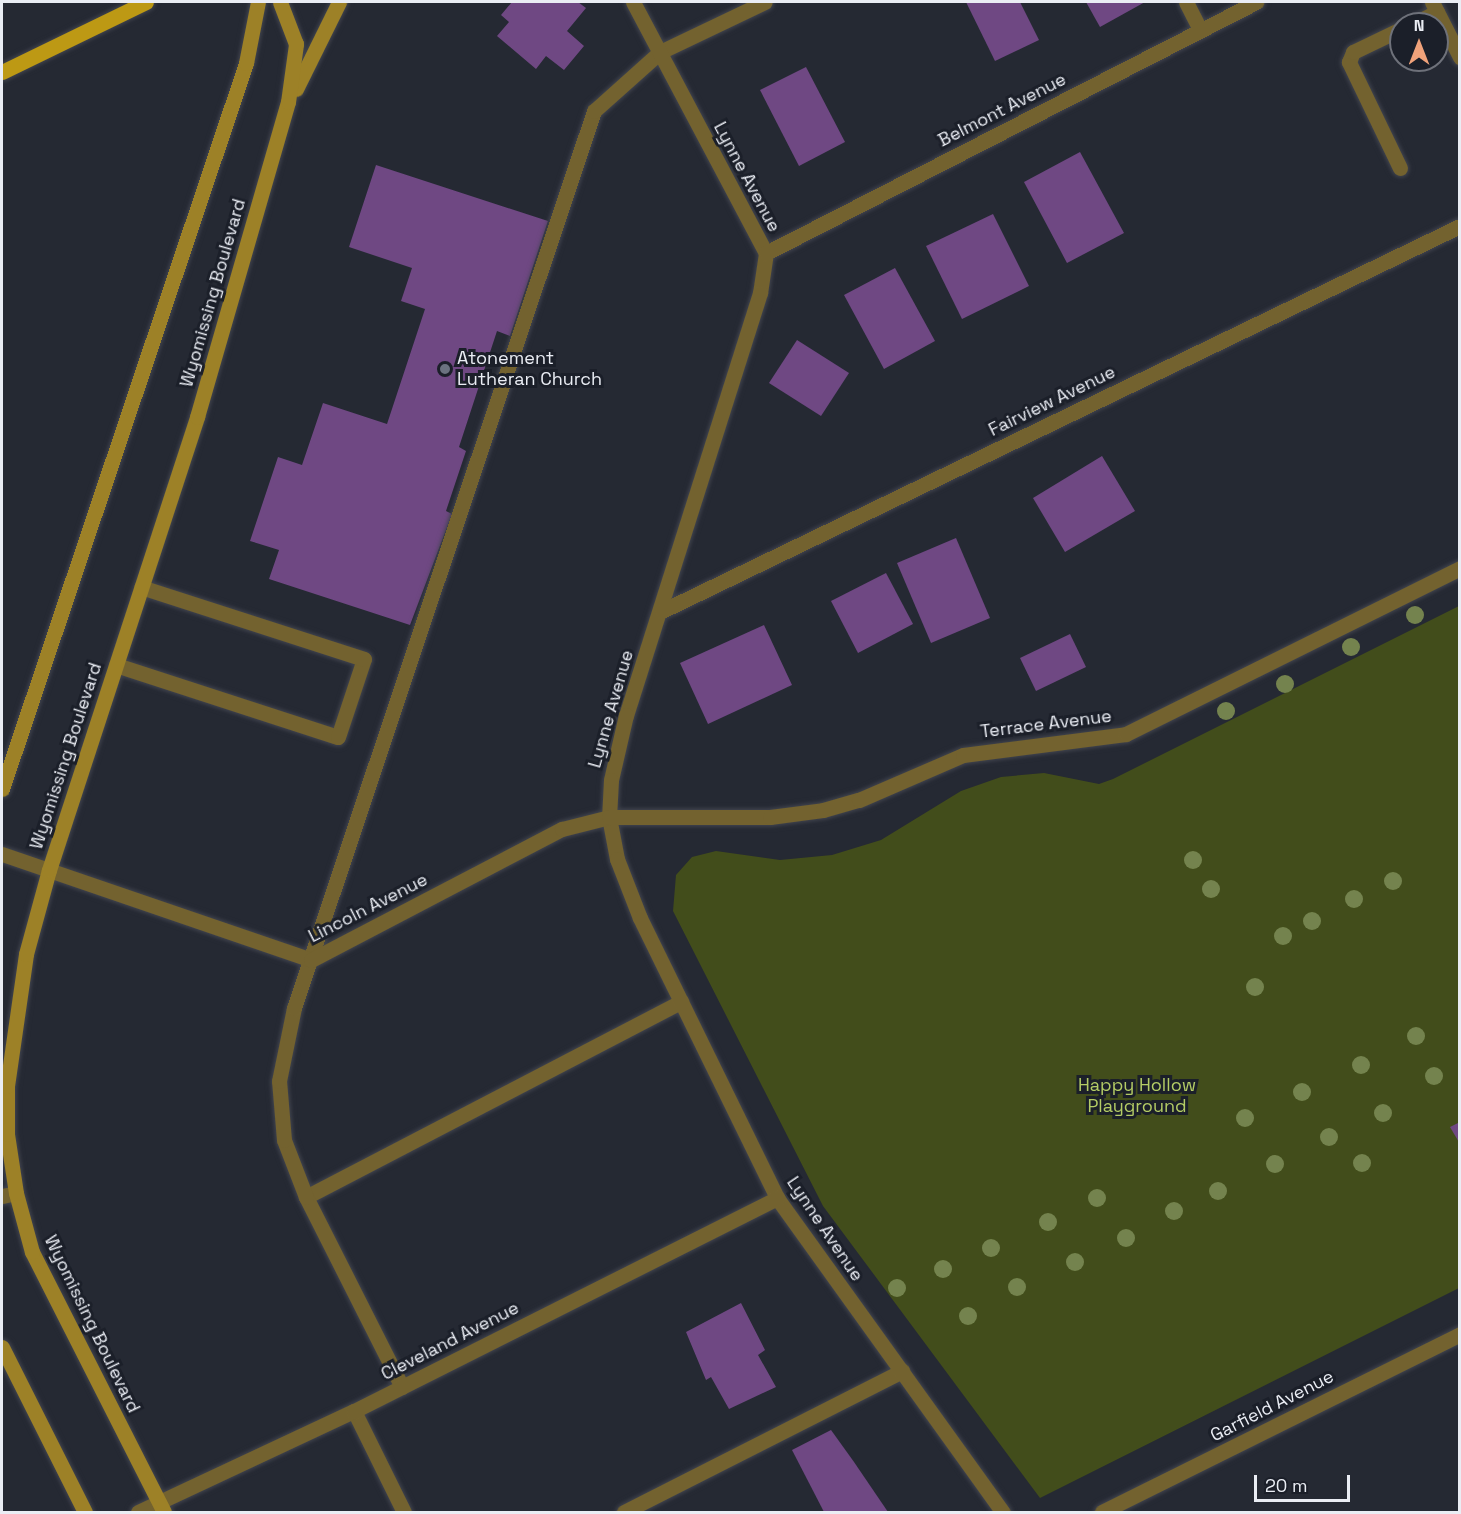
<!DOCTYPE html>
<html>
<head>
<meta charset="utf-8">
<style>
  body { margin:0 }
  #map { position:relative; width:1461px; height:1514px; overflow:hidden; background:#252933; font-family:"Space Grotesk",sans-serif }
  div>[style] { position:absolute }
  .green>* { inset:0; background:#424d1b }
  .building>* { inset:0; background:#6f4883 }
  .roads { filter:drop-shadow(0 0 2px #41444e) drop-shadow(0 0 2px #41444e) }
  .lane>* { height:15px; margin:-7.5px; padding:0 7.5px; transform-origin:7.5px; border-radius:7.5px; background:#73622f }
  .street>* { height:15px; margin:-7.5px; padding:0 7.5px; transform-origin:7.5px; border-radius:7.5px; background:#73622f }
  .secondary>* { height:15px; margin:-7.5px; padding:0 7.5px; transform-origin:7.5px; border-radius:7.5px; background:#9d8127 }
  .primary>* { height:15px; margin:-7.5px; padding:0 7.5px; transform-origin:7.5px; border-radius:7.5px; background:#bd9914 }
  .trees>* { width:18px; height:18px; margin:-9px; border-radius:50%; background:#74834e }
  .dots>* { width:16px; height:16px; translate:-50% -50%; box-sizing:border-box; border:3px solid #1b1f29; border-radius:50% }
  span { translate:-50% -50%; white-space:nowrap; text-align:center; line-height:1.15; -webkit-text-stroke:6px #1b1f29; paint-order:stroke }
  .street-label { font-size:18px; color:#eaedf4 }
  .poi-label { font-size:18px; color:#eaedf4 }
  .left { translate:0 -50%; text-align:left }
  .park-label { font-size:18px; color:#b4cc65 }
  .frame { position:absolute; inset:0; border:3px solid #eaedf4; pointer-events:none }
  .north { position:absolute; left:1389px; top:12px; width:60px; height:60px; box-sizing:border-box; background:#1b1f29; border:2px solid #6e717a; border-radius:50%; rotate:0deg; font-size:16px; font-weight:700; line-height:24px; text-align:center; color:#eaedf4 }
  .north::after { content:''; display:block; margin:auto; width:21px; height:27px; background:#f0a27a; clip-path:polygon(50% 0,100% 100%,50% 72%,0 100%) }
  .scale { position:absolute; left:1254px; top:1475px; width:96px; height:27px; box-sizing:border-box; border:3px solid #eaedf4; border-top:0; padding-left:8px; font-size:18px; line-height:21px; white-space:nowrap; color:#eaedf4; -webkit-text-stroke:4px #1b1f29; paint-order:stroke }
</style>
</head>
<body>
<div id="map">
  <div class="green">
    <div style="clip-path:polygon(1459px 606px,1459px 1288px,1040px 1498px,823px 1206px,673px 911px,676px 875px,692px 857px,716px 851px,780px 860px,832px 855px,881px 840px,961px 791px,1001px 777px,1044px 773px,1099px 784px,1113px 779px)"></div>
  </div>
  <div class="building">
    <div style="clip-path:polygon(512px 2px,578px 2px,586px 8px,567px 31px,584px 46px,564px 70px,546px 56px,536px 69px,497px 36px,509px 22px,501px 15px)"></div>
    <div style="clip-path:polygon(966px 2px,1020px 2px,1039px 40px,995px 61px)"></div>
    <div style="clip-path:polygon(1086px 2px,1145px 2px,1100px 27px)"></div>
    <div style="clip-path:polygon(806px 67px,845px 142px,799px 166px,760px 90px)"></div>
    <div style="clip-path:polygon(1080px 152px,1124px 233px,1067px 263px,1024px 182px)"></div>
    <div style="clip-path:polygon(376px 165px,548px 221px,510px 336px,497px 331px,459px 447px,466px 451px,446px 511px,452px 514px,410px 625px,269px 579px,279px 550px,250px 541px,278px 457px,302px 465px,323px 403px,387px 424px,425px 309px,401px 301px,412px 268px,349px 247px)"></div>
    <div style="clip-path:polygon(993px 214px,1029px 286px,962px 319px,926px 246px)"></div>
    <div style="clip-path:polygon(895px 268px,935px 341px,884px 369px,844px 295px)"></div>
    <div style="clip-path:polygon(797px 340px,849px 373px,821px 416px,769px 383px)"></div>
    <div style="clip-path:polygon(1102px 456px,1135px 511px,1065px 552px,1033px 498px)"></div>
    <div style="clip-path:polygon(956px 538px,990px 618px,931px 643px,897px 563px)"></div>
    <div style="clip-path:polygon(886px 573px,913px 624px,858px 653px,831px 601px)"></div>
    <div style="clip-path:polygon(764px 625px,792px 685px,708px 724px,680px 663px)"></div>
    <div style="clip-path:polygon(1070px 634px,1086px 667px,1036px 691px,1020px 658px)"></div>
    <div style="clip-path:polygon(1460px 1122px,1460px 1144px,1450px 1127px)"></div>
    <div style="clip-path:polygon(741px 1303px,765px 1350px,758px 1355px,776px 1387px,729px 1409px,711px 1377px,706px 1380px,686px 1332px)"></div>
    <div style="clip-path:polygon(831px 1430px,854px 1462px,888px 1512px,824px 1512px,792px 1450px)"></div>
  </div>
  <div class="roads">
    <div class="lane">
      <div style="left:1186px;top:2px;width:30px;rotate:63deg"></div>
      <div style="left:1413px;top:24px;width:27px;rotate:-27deg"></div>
      <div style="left:1400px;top:168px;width:118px;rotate:-115.7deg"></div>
      <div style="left:1349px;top:62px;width:11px;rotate:-68deg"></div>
      <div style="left:1353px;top:52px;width:53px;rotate:-25.6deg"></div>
      <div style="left:116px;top:665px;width:233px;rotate:18deg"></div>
      <div style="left:338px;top:737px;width:82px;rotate:-71.6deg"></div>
      <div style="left:364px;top:659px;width:234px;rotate:-162.1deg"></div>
      <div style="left:306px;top:1197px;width:423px;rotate:-27.5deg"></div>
      <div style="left:402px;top:1387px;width:213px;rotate:-116.8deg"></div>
      <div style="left:306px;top:1197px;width:61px;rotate:-111.1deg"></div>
      <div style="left:284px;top:1140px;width:59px;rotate:-94.8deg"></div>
      <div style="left:279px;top:1081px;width:75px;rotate:-78.4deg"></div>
      <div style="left:294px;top:1008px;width:946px;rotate:-71.51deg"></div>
      <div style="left:594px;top:111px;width:89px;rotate:-41.8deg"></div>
      <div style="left:660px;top:52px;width:116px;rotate:-25.5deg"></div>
      <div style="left:354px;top:1411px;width:113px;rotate:63.7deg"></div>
      <div style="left:624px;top:1512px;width:312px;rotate:-26.9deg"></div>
    </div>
    <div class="street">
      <div style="left:633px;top:2px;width:284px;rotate:62.1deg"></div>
      <div style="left:766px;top:253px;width:40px;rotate:98.5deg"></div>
      <div style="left:760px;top:293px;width:443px;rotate:107.6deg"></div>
      <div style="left:626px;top:715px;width:67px;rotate:103deg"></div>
      <div style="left:611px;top:780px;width:37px;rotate:93deg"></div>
      <div style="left:609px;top:817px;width:43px;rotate:79.2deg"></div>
      <div style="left:617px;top:859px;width:63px;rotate:68.7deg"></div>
      <div style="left:640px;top:918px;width:312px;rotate:63.9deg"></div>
      <div style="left:777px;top:1198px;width:387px;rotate:54.3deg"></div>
      <div style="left:1432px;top:2px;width:62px;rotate:63deg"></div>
      <div style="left:766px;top:253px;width:551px;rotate:-27.12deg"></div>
      <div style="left:662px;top:611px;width:886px;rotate:-25.76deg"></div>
      <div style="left:2px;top:854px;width:327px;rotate:18.9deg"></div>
      <div style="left:311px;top:960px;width:283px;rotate:-27.6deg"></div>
      <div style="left:562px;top:829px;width:49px;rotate:-14.3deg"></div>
      <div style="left:609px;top:817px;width:161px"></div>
      <div style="left:770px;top:817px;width:53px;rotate:-7.5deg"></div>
      <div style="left:823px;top:810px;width:37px;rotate:-16deg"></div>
      <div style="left:859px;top:800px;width:113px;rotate:-23.4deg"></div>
      <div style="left:963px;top:755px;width:164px;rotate:-7.3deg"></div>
      <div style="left:1126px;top:734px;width:373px;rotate:-26.4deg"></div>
      <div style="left:2px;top:1196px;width:14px;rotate:-12deg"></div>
      <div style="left:138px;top:1512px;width:238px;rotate:-25.1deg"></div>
      <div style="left:354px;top:1411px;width:474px;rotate:-26.7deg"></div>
      <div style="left:1102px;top:1512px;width:400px;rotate:-26.4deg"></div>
    </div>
    <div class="secondary">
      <div style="left:296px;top:89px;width:97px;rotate:-63.7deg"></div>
      <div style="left:2px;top:789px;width:766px;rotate:-71.42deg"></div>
      <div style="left:246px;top:63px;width:62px;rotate:-78.9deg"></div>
      <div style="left:2px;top:1347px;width:185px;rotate:63.3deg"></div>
      <div style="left:164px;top:1512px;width:292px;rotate:-116.9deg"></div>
      <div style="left:32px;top:1252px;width:61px;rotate:-105.2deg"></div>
      <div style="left:16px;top:1193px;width:60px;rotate:-98.7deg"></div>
      <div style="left:7px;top:1134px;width:48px;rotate:-90deg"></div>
      <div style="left:7px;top:1086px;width:133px;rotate:-81.8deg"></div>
      <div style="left:26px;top:954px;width:87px;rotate:-74.7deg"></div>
      <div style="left:49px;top:870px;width:477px;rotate:-71.9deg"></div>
      <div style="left:197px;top:417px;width:328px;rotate:-73.9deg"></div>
      <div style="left:288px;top:102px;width:59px;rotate:-82.1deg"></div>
      <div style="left:296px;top:44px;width:45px;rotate:-110.9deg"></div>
    </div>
    <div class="primary">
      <div style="left:2px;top:72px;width:160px;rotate:-25.9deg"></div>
    </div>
  </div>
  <div class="trees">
    <div style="left:1415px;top:615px"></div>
    <div style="left:1351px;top:647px"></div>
    <div style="left:1285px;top:684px"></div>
    <div style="left:1226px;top:711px"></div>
    <div style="left:1193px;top:860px"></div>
    <div style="left:1393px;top:881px"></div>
    <div style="left:1211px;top:889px"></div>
    <div style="left:1354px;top:899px"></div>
    <div style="left:1312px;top:921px"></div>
    <div style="left:1283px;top:936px"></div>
    <div style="left:1255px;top:987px"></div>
    <div style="left:1416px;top:1036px"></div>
    <div style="left:1361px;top:1065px"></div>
    <div style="left:1434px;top:1076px"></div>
    <div style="left:1302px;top:1092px"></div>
    <div style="left:1383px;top:1113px"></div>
    <div style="left:1245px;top:1118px"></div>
    <div style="left:1329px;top:1137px"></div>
    <div style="left:1362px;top:1163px"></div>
    <div style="left:1275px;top:1164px"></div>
    <div style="left:1218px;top:1191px"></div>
    <div style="left:1097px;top:1198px"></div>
    <div style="left:1174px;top:1211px"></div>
    <div style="left:1048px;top:1222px"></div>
    <div style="left:1126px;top:1238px"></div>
    <div style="left:991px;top:1248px"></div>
    <div style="left:1075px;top:1262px"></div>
    <div style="left:943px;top:1269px"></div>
    <div style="left:1017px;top:1287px"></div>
    <div style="left:897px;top:1288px"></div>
    <div style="left:968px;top:1316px"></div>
  </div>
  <div class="dots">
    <div style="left:445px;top:369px;background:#6b7280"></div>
  </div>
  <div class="street-label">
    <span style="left:1002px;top:110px;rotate:-27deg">Belmont Avenue</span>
    <span style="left:747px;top:177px;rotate:62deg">Lynne Avenue</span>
    <span style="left:213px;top:293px;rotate:-74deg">Wyomissing Boulevard</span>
    <span style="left:1052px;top:401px;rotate:-26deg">Fairview Avenue</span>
    <span style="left:611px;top:709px;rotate:-74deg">Lynne Avenue</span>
    <span style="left:1046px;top:724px;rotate:-7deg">Terrace Avenue</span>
    <span style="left:66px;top:756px;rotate:-72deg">Wyomissing Boulevard</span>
    <span style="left:368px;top:908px;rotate:-27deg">Lincoln Avenue</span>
    <span style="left:825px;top:1229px;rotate:56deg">Lynne Avenue</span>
    <span style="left:92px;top:1324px;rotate:64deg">Wyomissing Boulevard</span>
    <span style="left:450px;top:1341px;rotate:-27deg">Cleveland Avenue</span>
    <span style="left:1272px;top:1406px;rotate:-27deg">Garfield Avenue</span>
  </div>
  <div class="poi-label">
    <span class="left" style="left:457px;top:369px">Atonement<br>Lutheran Church</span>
  </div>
  <div class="park-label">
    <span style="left:1137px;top:1096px">Happy Hollow<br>Playground</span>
  </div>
  <div class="frame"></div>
  <div class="north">N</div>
  <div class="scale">20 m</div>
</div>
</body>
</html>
